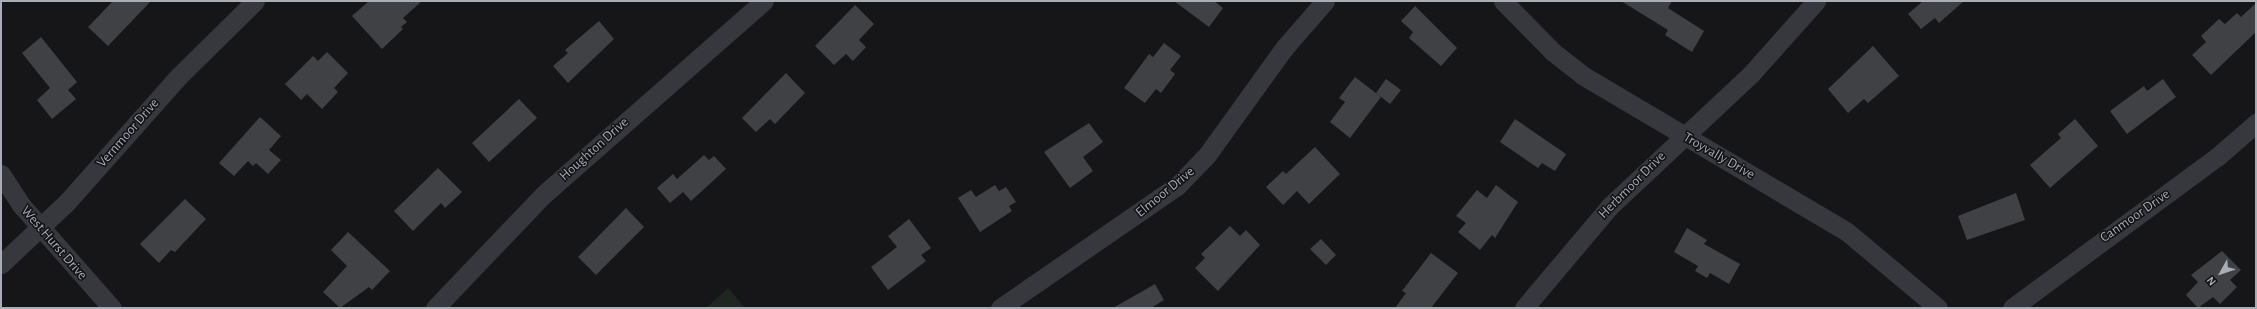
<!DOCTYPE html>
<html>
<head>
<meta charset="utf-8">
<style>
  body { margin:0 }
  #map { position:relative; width:2257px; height:309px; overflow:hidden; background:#161618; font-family:"Alegreya Sans",sans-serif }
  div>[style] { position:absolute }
  .green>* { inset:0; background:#1e261f }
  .building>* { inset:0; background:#404145 }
  .minor>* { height:19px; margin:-9.5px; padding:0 9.5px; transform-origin:9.5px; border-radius:9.5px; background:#37383d }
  span { translate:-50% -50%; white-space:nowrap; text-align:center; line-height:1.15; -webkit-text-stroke:3px #111113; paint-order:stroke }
  .street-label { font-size:14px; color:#a8adb8 }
  .frame { position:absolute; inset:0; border:2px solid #a8adb8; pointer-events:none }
  .north { position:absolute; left:2201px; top:253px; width:40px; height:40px; -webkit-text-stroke:3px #111113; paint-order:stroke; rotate:230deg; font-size:11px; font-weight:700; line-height:16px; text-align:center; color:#a8adb8 }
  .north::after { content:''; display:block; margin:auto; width:14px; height:18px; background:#a8adb8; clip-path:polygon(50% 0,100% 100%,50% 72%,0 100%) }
</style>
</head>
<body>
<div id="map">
  <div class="green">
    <div style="clip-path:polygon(728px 288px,745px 308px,706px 308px)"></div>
  </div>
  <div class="building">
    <div style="clip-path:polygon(113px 1px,151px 1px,108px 46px,88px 27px)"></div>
    <div style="clip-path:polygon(369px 1px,422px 1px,403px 18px,407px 22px,401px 27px,403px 29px,382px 49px,352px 16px)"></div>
    <div style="clip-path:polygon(1174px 1px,1214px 1px,1223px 8px,1209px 27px)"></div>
    <div style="clip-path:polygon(1621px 1px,1672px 1px,1668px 8px,1704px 31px,1692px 52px,1665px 35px,1668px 30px)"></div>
    <div style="clip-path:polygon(1923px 1px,1964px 1px,1939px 23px,1935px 18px,1921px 29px,1908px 14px)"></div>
    <div style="clip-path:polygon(2256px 3px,2256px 32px,2211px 75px,2192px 55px,2206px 42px,2201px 36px,2219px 19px,2225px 24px,2237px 13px,2241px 17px)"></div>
    <div style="clip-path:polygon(855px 5px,874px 24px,859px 40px,866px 47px,853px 61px,846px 54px,834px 65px,815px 46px)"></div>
    <div style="clip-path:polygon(1415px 6px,1457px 48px,1441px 66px,1409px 38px,1413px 32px,1401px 21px)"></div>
    <div style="clip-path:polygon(599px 21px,614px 39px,568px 83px,553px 66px,568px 53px,565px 50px)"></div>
    <div style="clip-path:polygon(41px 37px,77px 82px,68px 90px,76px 99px,52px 119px,37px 100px,50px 88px,22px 53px)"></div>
    <div style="clip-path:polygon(1164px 43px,1181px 56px,1170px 70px,1175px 74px,1161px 93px,1156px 89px,1145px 103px,1124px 88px,1149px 54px,1153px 57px)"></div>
    <div style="clip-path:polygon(1873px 46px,1899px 76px,1868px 103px,1864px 99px,1848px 113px,1828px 89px)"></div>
    <div style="clip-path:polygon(327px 52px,348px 73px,334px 88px,338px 92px,322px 109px,307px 94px,301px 100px,285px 84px,313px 56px,318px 61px)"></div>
    <div style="clip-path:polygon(786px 73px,805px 93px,775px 124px,770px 119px,756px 132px,742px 118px)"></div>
    <div style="clip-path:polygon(1355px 77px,1381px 97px,1350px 138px,1330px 122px,1345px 102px,1339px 98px)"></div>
    <div style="clip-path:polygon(1386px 79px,1401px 90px,1390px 104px,1376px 93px)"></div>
    <div style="clip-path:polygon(2163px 79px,2176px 97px,2127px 134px,2110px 111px,2144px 86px,2147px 91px)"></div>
    <div style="clip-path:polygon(519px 99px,537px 118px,489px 162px,472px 143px)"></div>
    <div style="clip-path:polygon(260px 117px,281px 136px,269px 150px,281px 160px,268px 174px,256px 163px,253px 166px,248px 161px,234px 176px,219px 163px)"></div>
    <div style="clip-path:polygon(1515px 119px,1566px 154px,1555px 171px,1542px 163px,1538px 168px,1500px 142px)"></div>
    <div style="clip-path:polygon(2075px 119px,2098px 146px,2050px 188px,2030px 165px,2061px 138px,2058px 134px)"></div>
    <div style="clip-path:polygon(1089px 123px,1103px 142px,1083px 157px,1093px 171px,1070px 188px,1044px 152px)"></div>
    <div style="clip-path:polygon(1315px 147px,1340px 174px,1309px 204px,1297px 191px,1283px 205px,1266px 187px,1283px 171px,1286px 174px)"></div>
    <div style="clip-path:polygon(704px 155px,709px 160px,714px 156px,726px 169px,691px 201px,683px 192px,670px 203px,657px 188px,673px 174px,677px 179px)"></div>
    <div style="clip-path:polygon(438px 168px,462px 192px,445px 208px,441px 203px,413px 231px,394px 211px)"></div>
    <div style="clip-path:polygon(995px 185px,999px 191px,1006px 187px,1016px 202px,1009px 206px,1012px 211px,980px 232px,958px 198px,971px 190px,976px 197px)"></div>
    <div style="clip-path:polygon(1496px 185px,1518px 202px,1495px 238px,1492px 235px,1480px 250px,1458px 232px,1466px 223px,1456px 216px,1477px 190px,1487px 198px)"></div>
    <div style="clip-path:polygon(2016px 193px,2025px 220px,1967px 240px,1958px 216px)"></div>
    <div style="clip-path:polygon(185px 199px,206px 219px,175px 252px,171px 250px,159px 263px,140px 244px)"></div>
    <div style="clip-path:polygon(626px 208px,644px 227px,596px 275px,578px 257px)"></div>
    <div style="clip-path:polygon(909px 219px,931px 248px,921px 255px,926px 261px,888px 290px,871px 267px,897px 247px,888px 236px)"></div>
    <div style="clip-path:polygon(1230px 226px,1240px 236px,1246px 230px,1260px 245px,1218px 291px,1195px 268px,1205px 258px,1201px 254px)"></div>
    <div style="clip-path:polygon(1687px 228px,1707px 240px,1704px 244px,1740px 264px,1729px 284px,1710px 273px,1707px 278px,1695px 271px,1698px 266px,1674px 252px)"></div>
    <div style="clip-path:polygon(348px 232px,390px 271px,372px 290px,369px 287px,340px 308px,323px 292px,347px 266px,331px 250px)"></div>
    <div style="clip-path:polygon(1321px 239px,1336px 255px,1326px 265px,1310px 249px)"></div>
    <div style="clip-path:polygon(2222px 251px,2241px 270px,2230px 280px,2237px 287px,2220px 304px,2213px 297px,2198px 308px,2186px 295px,2198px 282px,2191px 275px)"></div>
    <div style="clip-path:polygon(1431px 253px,1458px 273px,1431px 308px,1395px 308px,1406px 293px,1402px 291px)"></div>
    <div style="clip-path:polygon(1155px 284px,1164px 300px,1151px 308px,1113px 308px)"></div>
  </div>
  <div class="minor">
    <div style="left:1503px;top:1px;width:71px;rotate:45.6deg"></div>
    <div style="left:1553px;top:52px;width:37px;rotate:38deg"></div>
    <div style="left:1582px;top:75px;width:307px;rotate:30.6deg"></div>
    <div style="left:1846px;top:231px;width:120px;rotate:39.9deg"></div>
    <div style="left:1px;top:174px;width:38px;rotate:57deg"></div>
    <div style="left:22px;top:206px;width:136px;rotate:48.6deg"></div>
    <div style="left:1px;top:264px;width:91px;rotate:-43.2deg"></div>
    <div style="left:67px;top:202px;width:167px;rotate:-48.4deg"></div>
    <div style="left:178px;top:77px;width:108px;rotate:-44.6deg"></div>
    <div style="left:435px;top:308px;width:156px;rotate:-46.3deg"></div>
    <div style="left:543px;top:195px;width:294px;rotate:-41.3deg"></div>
    <div style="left:1000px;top:308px;width:215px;rotate:-34.6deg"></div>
    <div style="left:1177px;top:186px;width:43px;rotate:-45.9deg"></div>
    <div style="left:1207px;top:155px;width:133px;rotate:-54.2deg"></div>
    <div style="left:1285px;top:47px;width:61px;rotate:-49deg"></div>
    <div style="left:1524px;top:308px;width:133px;rotate:-49.9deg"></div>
    <div style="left:1610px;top:206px;width:193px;rotate:-43.1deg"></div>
    <div style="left:1751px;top:74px;width:98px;rotate:-48.3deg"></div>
    <div style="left:2012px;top:308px;width:255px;rotate:-36.4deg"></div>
    <div style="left:2217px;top:157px;width:52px;rotate:-41.1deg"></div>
  </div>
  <div class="street-label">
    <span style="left:128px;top:133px;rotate:-49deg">Vernmoor Drive</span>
    <span style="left:594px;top:149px;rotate:-42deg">Houghton Drive</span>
    <span style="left:1719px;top:156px;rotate:30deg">Troyvally Drive</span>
    <span style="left:1632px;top:185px;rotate:-45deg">Herbmoor Drive</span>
    <span style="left:1165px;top:192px;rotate:-39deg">Elmoor Drive</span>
    <span style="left:2135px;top:216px;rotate:-35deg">Canmoor Drive</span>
    <span style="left:54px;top:243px;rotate:49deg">West Hurst Drive</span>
  </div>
  <div class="frame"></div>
  <div class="north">N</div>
</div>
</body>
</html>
